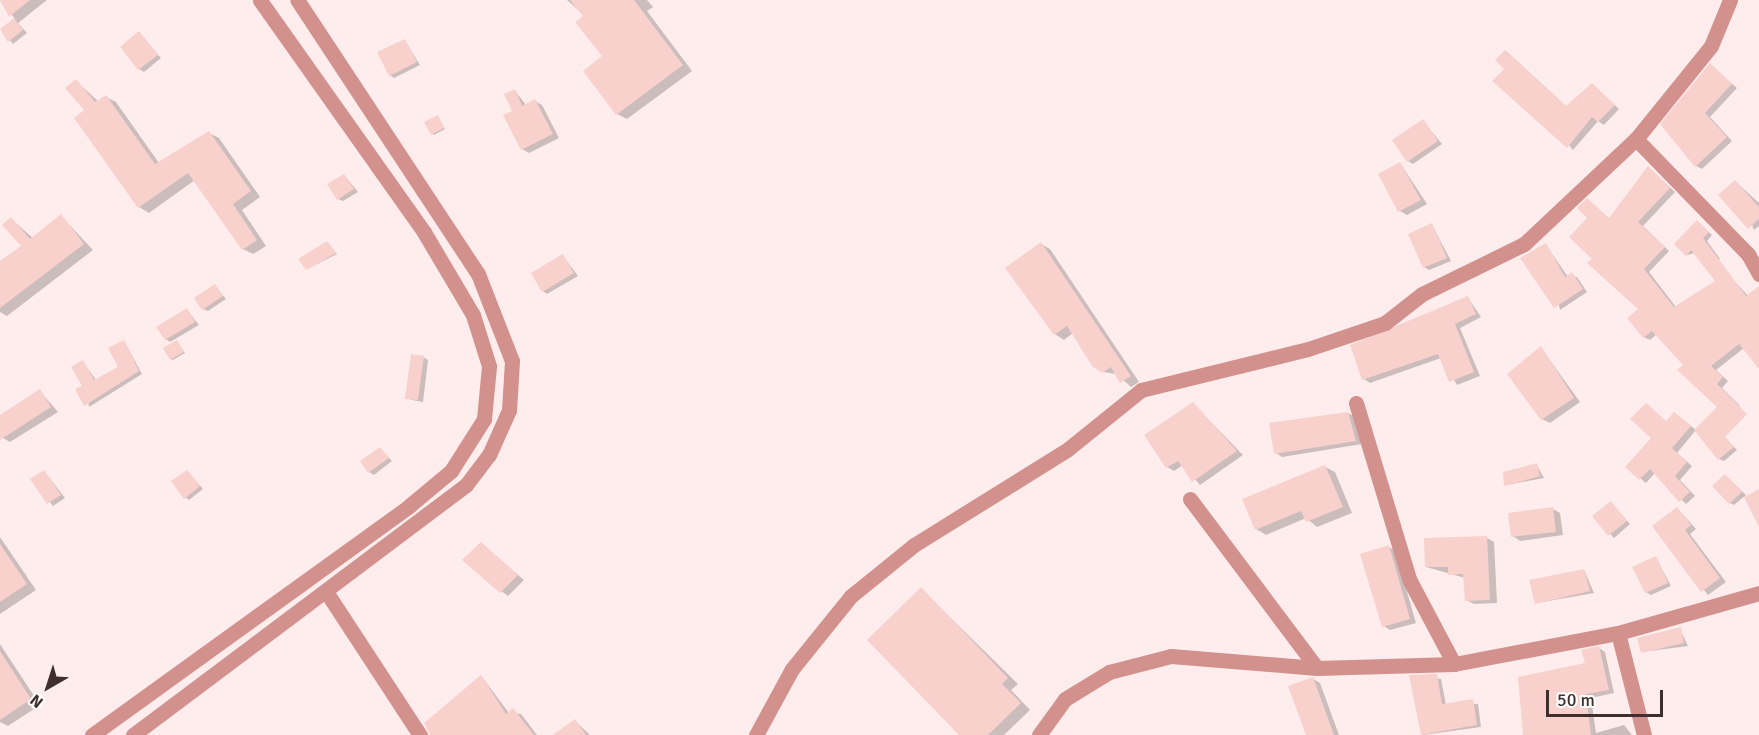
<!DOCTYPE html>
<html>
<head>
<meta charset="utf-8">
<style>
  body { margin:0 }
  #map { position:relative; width:1759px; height:735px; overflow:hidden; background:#feedec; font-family:Signika,sans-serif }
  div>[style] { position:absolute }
  .shadow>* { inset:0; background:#0003 }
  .building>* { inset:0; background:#f8d0cc }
  .minor>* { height:15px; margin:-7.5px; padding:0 7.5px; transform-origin:7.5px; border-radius:7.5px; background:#d2918c }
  span { translate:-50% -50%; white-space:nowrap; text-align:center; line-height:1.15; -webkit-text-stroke:5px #fff; paint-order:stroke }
  .north { position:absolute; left:18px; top:657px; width:60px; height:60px; -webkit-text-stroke:4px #fff; paint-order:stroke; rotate:219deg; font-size:16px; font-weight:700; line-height:24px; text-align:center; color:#3e2e2d }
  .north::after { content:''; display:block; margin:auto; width:21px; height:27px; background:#3e2e2d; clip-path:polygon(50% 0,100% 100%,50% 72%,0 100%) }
  .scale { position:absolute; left:1546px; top:690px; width:117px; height:27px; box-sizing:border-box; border:3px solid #3e2e2d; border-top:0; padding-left:8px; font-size:18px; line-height:21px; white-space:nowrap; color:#3e2e2d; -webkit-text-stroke:4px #fff; paint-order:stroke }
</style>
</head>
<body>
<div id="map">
  <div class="shadow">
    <div style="clip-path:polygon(0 0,47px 0,18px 23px,27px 33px,13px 44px,1px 30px,15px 19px)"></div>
    <div style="clip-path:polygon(567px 0,647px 0,653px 7px,647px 11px,692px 71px,627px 119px,617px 114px,605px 57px,585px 16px)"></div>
    <div style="clip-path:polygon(139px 33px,161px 58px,144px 72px,139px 69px)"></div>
    <div style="clip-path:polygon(405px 41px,420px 65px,394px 78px,390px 75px)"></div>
    <div style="clip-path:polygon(1506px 51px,1567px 107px,1592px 85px,1619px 109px,1604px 125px,1598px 121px,1573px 150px,1507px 69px)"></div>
    <div style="clip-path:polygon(1710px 65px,1737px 88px,1710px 117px,1732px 141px,1702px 169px,1696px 166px)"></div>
    <div style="clip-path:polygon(76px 81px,99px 102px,106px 97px,116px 102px,159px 163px,209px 133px,219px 138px,260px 197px,242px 210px,266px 246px,253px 254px,243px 249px,195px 180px,149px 213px,139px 207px,76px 118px,86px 110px)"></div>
    <div style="clip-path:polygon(515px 91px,526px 105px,535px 101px,542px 105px,559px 138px,529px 153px,522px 149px)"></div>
    <div style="clip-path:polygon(437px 116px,445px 129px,434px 135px,432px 134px)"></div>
    <div style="clip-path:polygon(1423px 121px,1442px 144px,1413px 164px,1408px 161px)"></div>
    <div style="clip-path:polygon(1400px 163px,1427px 204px,1407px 215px,1400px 211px)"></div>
    <div style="clip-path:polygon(1649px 168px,1675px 192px,1643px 226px,1669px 251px,1649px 272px,1676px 307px,1729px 275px,1748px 296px,1759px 290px,1759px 367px,1744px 348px,1716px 370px,1728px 381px,1722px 388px,1740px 406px,1730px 415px,1657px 334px,1650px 340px,1644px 337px,1641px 309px,1595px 259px,1587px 200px,1610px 219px)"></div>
    <div style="clip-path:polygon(344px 175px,358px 192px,343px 201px,338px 199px)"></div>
    <div style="clip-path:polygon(1735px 181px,1759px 203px,1759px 226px,1754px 230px)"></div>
    <div style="clip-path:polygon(61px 216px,93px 250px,7px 316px,0 312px,0 263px,23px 246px,11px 219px,33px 238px)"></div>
    <div style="clip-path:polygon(1432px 225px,1451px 261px,1429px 270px,1424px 267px)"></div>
    <div style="clip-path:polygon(1701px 225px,1712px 235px,1707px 241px,1720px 259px,1709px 268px,1695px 253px,1687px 255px)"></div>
    <div style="clip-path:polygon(327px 242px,337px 254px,307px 269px,301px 259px)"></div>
    <div style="clip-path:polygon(1041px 244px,1050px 249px,1139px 382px,1131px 387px,1117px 374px,1103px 372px,1073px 333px,1064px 340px,1055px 334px,1007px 268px)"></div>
    <div style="clip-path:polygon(1546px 245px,1568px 277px,1577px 277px,1587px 292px,1560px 310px)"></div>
    <div style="clip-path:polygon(563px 256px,578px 276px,547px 294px,543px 291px)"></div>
    <div style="clip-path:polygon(215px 286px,226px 299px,208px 311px,203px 309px)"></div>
    <div style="clip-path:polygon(1468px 298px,1481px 317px,1460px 328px,1480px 376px,1457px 385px,1441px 358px,1370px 383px,1364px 379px)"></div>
    <div style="clip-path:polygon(187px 310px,199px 325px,170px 342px,166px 339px)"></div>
    <div style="clip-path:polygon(124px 341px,142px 374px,89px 407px,83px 362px,96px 380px,120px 368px)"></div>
    <div style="clip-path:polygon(177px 342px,185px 353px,173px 360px,171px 359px)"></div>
    <div style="clip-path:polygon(1541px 348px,1580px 402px,1550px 423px,1542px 419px)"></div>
    <div style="clip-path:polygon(423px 357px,428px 360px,423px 402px,412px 400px,407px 398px)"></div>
    <div style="clip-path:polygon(40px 391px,58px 412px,10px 442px,3px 438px,0 417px)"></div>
    <div style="clip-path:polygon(1193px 404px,1243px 455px,1200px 485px,1183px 465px,1174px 471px,1167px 467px)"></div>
    <div style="clip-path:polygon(1646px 404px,1667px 422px,1680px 417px,1696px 430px,1677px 453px,1692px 466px,1680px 480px,1695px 496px,1686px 504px,1655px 473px,1646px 483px,1627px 467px,1653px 438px)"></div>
    <div style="clip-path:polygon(1348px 413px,1355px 417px,1362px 444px,1282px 457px,1276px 453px)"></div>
    <div style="clip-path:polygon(1725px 438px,1737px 450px,1724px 461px,1719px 459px)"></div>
    <div style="clip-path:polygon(380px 448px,392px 461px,374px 475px,369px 472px)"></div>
    <div style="clip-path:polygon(1536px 464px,1544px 478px,1506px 485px)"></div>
    <div style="clip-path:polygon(1325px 467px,1335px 472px,1352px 513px,1317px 527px,1306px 518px,1266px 535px,1256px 529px)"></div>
    <div style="clip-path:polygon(44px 471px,65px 498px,53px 506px,32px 480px)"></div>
    <div style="clip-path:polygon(187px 471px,203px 489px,189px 500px,185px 497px)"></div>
    <div style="clip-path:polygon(1726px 476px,1746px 495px,1734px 505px,1730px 503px)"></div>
    <div style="clip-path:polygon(1611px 503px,1630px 524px,1614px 538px,1594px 516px)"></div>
    <div style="clip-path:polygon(1677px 508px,1696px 529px,1690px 534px,1726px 582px,1708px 595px,1654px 526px)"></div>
    <div style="clip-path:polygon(1553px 509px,1560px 513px,1563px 535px,1520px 541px,1513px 536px)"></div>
    <div style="clip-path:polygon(0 537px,36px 590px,0 614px)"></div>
    <div style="clip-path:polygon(1487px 538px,1494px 542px,1497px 603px,1474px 604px,1466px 600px,1465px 578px,1426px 567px)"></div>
    <div style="clip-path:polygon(481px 544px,524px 580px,508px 596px,501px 591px)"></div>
    <div style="clip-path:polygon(1388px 547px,1395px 550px,1416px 623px,1390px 630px,1384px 626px)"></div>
    <div style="clip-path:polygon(1656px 558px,1671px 586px,1651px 595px,1646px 592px)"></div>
    <div style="clip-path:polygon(1584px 570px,1594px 593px,1537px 603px)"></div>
    <div style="clip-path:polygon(921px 589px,1018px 684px,1011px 690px,1030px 710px,1004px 735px,961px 735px)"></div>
    <div style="clip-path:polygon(1680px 629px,1688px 646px,1642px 652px)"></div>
    <div style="clip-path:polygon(0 644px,40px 705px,8px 726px,0 722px)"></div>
    <div style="clip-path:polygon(1599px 648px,1605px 652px,1614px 693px,1591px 698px,1596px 733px,1624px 725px,1632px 735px,1525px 735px)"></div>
    <div style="clip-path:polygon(1411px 676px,1441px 679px,1446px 705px,1478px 704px,1481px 727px,1423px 735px)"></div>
    <div style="clip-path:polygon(482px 677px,509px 713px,521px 714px,537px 735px,454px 735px)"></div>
    <div style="clip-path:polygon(1313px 679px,1320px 683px,1339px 735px,1308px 735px)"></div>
    <div style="clip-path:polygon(575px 721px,590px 735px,556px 735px)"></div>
  </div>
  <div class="building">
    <div style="clip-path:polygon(0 0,30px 0,9px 17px)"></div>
    <div style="clip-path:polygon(570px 0,634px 0,683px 65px,616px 115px,583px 71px,602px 56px,575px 22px,583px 16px)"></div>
    <div style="clip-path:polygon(14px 18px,23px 30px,8px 42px,0 29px)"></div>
    <div style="clip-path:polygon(139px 31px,158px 55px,138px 70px,120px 47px)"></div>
    <div style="clip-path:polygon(405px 39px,417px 62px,389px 76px,377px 52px)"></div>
    <div style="clip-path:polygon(1505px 50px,1566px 106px,1592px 83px,1615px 105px,1598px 122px,1592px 117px,1567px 148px,1492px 81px,1504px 69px,1495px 60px)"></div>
    <div style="clip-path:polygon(1710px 63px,1732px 84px,1705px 113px,1727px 137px,1695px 167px,1660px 124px)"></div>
    <div style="clip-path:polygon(76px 79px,95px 102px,106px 95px,155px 164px,209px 131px,251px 191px,233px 204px,257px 240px,242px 250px,188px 173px,138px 208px,74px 118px,84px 110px,65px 88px)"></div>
    <div style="clip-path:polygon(515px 89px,522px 106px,535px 99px,553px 134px,521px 150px,503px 115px,512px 111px,504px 94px)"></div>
    <div style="clip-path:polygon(438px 115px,444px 128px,431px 135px,424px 122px)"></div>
    <div style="clip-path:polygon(1423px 119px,1438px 141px,1407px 162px,1392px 140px)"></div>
    <div style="clip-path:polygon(1400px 162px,1421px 200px,1398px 212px,1378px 174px)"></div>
    <div style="clip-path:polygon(1648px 166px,1670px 188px,1638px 222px,1665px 247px,1644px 269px,1674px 307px,1715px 281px,1691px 250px,1686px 256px,1674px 244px,1697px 220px,1709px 232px,1703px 238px,1746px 296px,1759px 286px,1759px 369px,1739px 344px,1711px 366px,1723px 377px,1717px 384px,1747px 414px,1725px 437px,1734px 447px,1718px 460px,1694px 430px,1717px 407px,1677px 370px,1683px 365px,1652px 331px,1643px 338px,1627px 318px,1638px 309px,1587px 263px,1592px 259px,1569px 237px,1587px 218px,1577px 208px,1587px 198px,1609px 218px)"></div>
    <div style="clip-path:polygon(344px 174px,354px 189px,337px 200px,327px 184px)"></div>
    <div style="clip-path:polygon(1735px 180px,1759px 207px,1759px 219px,1748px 229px,1718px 195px)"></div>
    <div style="clip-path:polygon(61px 214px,84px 244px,0 308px,0 261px,21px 246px,2px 225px,11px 217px,30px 239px)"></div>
    <div style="clip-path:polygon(1432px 223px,1447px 258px,1423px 268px,1408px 234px)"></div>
    <div style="clip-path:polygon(327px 241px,336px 253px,306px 270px,298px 259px)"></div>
    <div style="clip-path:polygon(1041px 242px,1131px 376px,1120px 383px,1111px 367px,1102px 373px,1092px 366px,1067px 326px,1054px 335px,1005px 268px)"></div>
    <div style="clip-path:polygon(1546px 243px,1565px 277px,1572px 272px,1583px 289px,1554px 308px,1520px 258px)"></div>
    <div style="clip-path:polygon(563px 254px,574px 273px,542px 292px,531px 273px)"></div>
    <div style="clip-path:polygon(215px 284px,223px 296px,202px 310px,194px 298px)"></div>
    <div style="clip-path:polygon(1468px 296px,1476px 314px,1455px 324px,1474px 372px,1449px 382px,1438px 354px,1362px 380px,1350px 345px)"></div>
    <div style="clip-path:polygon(187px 308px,195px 322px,165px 340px,156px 327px)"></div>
    <div style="clip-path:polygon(124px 340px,139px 371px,84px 406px,75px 389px,82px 386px,71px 367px,83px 360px,94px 380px,118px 367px,108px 348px)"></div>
    <div style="clip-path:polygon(177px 340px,184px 352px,170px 360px,163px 348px)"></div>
    <div style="clip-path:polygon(1541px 346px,1574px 398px,1541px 420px,1507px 374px)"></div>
    <div style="clip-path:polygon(411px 354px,424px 356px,418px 400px,405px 399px)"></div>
    <div style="clip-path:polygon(40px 389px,51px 407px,0 440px,0 415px)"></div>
    <div style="clip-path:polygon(1193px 402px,1237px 451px,1192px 482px,1178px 461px,1166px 468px,1144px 435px)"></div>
    <div style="clip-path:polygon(1646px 403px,1666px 421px,1674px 412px,1691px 426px,1672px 448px,1687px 462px,1675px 476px,1690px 492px,1679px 502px,1650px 469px,1639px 480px,1625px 467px,1651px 438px,1630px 419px)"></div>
    <div style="clip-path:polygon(1348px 412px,1356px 441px,1274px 454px,1269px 423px)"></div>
    <div style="clip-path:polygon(380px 447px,389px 458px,368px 473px,360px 461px)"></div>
    <div style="clip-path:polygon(1537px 463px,1540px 476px,1504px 486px,1503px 472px)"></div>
    <div style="clip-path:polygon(1325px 465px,1343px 507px,1306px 522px,1301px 511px,1255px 530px,1242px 499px)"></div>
    <div style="clip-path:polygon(44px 470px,61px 495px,47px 504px,30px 479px)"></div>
    <div style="clip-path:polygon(187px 470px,200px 486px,184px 499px,171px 481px)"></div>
    <div style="clip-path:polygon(1725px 474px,1742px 492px,1729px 504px,1712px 486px)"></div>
    <div style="clip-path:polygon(1759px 489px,1759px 527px,1744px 497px)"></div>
    <div style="clip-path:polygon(1611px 501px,1627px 521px,1608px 536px,1592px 516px)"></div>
    <div style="clip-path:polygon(1553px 507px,1556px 532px,1511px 537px,1508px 513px)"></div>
    <div style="clip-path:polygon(1677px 507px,1691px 525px,1685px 530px,1720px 578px,1701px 592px,1652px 526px)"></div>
    <div style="clip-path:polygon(1487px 536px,1490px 600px,1465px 601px,1463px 574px,1448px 575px,1448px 567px,1425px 567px,1424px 538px)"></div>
    <div style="clip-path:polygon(481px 542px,518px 575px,500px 593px,462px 560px)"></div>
    <div style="clip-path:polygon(0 544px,27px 584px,0 602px)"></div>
    <div style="clip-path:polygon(1389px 545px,1410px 619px,1382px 627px,1360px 554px)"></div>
    <div style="clip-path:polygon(1656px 556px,1668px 583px,1645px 593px,1632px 567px)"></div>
    <div style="clip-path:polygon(1584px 569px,1590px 591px,1535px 604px,1529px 580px)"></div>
    <div style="clip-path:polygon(921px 587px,1008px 678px,1002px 684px,1021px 703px,988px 735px,959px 735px,867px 640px)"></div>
    <div style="clip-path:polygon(1681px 627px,1684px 643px,1641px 653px,1637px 638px)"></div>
    <div style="clip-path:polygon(1599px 646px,1609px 690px,1586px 694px,1591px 735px,1523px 735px,1518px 677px,1585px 663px,1581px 650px)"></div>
    <div style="clip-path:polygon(0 651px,31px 699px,0 720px)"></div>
    <div style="clip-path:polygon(1437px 674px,1442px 704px,1473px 699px,1477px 725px,1421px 735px,1409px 675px)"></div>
    <div style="clip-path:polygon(481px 675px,506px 714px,513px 708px,534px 735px,430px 735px,424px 723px)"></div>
    <div style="clip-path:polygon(1313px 677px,1334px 735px,1306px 735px,1288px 686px)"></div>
    <div style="clip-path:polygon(575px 719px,586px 735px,553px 735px)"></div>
  </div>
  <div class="minor">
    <div style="left:1636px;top:139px;width:119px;rotate:-51.1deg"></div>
    <div style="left:1711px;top:46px;width:50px;rotate:-67.6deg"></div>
    <div style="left:1356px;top:403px;width:184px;rotate:73.2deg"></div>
    <div style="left:1409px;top:579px;width:96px;rotate:62.1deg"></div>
    <div style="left:1190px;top:499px;width:211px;rotate:53.1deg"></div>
    <div style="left:327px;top:593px;width:170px;rotate:56.8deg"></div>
    <div style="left:1618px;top:633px;width:105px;rotate:75.7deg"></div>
    <div style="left:92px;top:735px;width:391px;rotate:-35.8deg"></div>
    <div style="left:409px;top:506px;width:55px;rotate:-39.8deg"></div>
    <div style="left:451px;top:471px;width:62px;rotate:-57.6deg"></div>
    <div style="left:484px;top:419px;width:53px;rotate:-84.6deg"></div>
    <div style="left:489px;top:366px;width:53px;rotate:-107.4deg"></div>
    <div style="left:473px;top:315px;width:96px;rotate:-120.6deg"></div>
    <div style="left:424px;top:232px;width:284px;rotate:-125.3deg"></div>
    <div style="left:133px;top:735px;width:416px;rotate:-36.9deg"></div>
    <div style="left:466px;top:485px;width:38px;rotate:-53deg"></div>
    <div style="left:489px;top:455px;width:49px;rotate:-66deg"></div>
    <div style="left:509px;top:410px;width:49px;rotate:-86.5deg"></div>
    <div style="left:512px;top:361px;width:93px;rotate:-111.3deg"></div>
    <div style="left:478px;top:274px;width:328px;rotate:-123.4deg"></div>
    <div style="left:756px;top:735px;width:75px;rotate:-61.4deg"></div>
    <div style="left:792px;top:669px;width:94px;rotate:-51.1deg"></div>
    <div style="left:851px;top:596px;width:81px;rotate:-39deg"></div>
    <div style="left:914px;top:545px;width:181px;rotate:-31.9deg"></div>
    <div style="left:1068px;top:449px;width:94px;rotate:-38.9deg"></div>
    <div style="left:1141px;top:390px;width:172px;rotate:-13.8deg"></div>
    <div style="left:1308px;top:349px;width:81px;rotate:-18.7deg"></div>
    <div style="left:1385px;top:323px;width:47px;rotate:-38.1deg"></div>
    <div style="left:1422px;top:294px;width:114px;rotate:-26.1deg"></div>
    <div style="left:1524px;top:244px;width:154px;rotate:-43.2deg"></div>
    <div style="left:1636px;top:139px;width:161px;rotate:45.8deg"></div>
    <div style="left:1748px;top:254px;width:23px;rotate:61deg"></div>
    <div style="left:1039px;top:735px;width:44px;rotate:-54.2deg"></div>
    <div style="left:1065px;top:699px;width:52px;rotate:-31.5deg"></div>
    <div style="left:1109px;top:672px;width:64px;rotate:-14.5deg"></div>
    <div style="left:1171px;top:656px;width:146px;rotate:4.7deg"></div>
    <div style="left:1317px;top:668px;width:137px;rotate:-1.7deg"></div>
    <div style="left:1454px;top:664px;width:167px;rotate:-10.7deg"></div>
    <div style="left:1618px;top:633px;width:147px;rotate:-15.8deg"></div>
  </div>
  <div class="north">N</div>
  <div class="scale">50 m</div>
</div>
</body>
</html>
